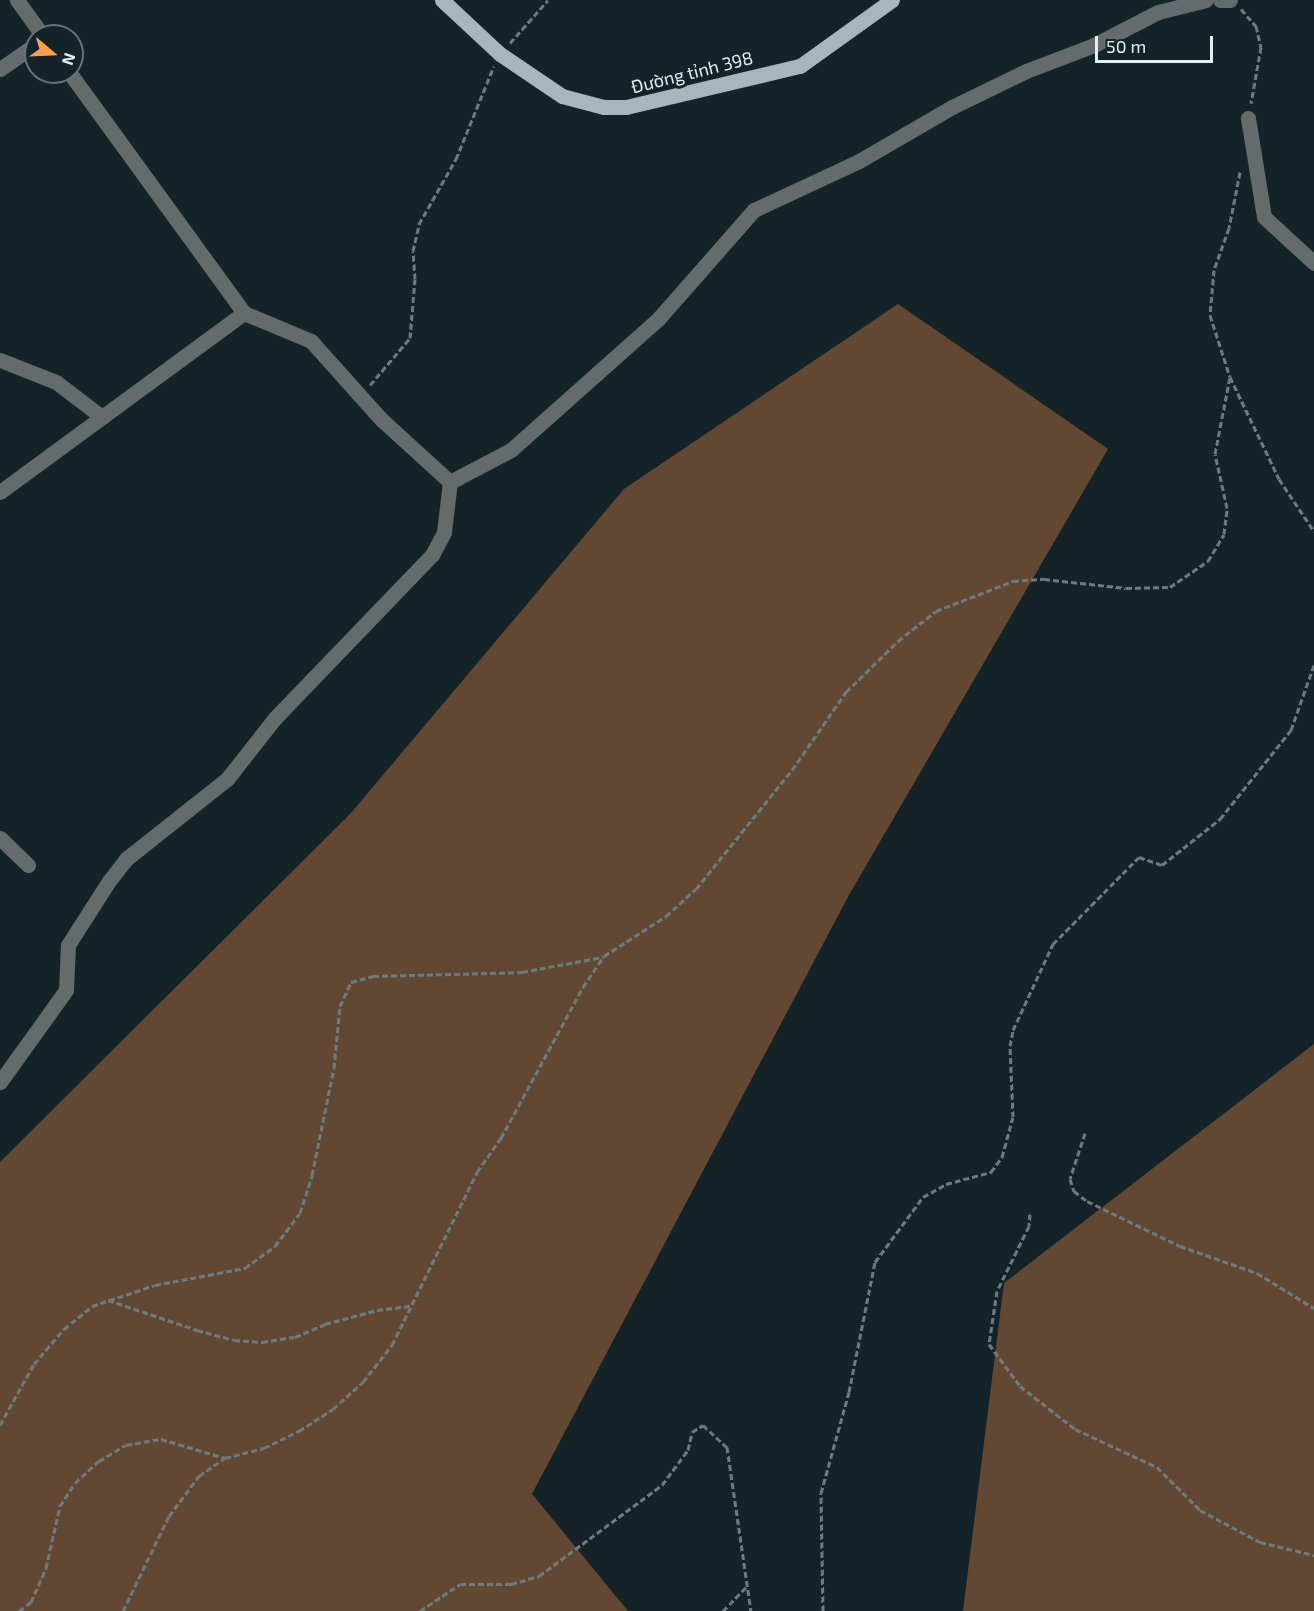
<!DOCTYPE html>
<html>
<head>
<meta charset="utf-8">
<style>
  body { margin:0 }
  #map { position:relative; width:1314px; height:1611px; overflow:hidden; background:#142327; font-family:"Exo 2",sans-serif }
  div>[style] { position:absolute }
  .forest>* { inset:0; background:#624832 }
  .path>* { height:3px; margin-top:-1.5px; transform-origin:0; background:repeating-linear-gradient(90deg,#6e7b7e 0 6px,transparent 0 9px) }
  .minor>* { height:15px; margin:-7.5px; padding:0 7.5px; transform-origin:7.5px; border-radius:7.5px; background:#636b6d }
  .major>* { height:15px; margin:-7.5px; padding:0 7.5px; transform-origin:7.5px; border-radius:7.5px; background:#a7b6bb }
  span { translate:-50% -50%; white-space:nowrap; text-align:center; line-height:1.15; -webkit-text-stroke:6px #142327; paint-order:stroke }
  .street-label { font-size:18px; color:#e3ecef }
  .north { position:absolute; left:24px; top:24px; width:60px; height:60px; box-sizing:border-box; background:#142327; border:2px solid #677377; border-radius:50%; rotate:109deg; font-size:16px; font-weight:700; line-height:24px; text-align:center; color:#e3ecef }
  .north::after { content:''; display:block; margin:auto; width:21px; height:27px; background:#fa9f4e; clip-path:polygon(50% 0,100% 100%,50% 72%,0 100%) }
  .scale { position:absolute; left:1095px; top:36px; width:118px; height:27px; box-sizing:border-box; border:3px solid #e3ecef; border-top:0; padding-left:8px; font-size:18px; line-height:21px; white-space:nowrap; color:#e3ecef; -webkit-text-stroke:4px #142327; paint-order:stroke }
</style>
</head>
<body>
<div id="map">
  <div class="forest">
    <div style="clip-path:polygon(898px 304px,1108px 449px,849px 895px,532px 1494px,628px 1611px,0 1611px,0 1162px,351px 813px,624px 489px)"></div>
    <div style="clip-path:polygon(1314px 1044px,1314px 1611px,963px 1611px,1004px 1283px)"></div>
  </div>
  <div class="path">
    <div style="left:1241px;top:9px;width:23px;rotate:49deg"></div>
    <div style="left:1256px;top:26px;width:22px;rotate:77deg"></div>
    <div style="left:1261px;top:47px;width:57px;rotate:100.1deg"></div>
    <div style="left:510px;top:43px;width:57px;rotate:-48.5deg"></div>
    <div style="left:1240px;top:172px;width:57px;rotate:101.1deg"></div>
    <div style="left:1229px;top:228px;width:45px;rotate:109.7deg"></div>
    <div style="left:1214px;top:270px;width:45px;rotate:95.1deg"></div>
    <div style="left:1210px;top:315px;width:65px;rotate:72.1deg"></div>
    <div style="left:1230px;top:377px;width:113px;rotate:64.3deg"></div>
    <div style="left:1279px;top:479px;width:63px;rotate:56.1deg"></div>
    <div style="left:370px;top:385px;width:62px;rotate:-49.6deg"></div>
    <div style="left:410px;top:338px;width:59px;rotate:-85.2deg"></div>
    <div style="left:415px;top:279px;width:28px;rotate:-94deg"></div>
    <div style="left:413px;top:251px;width:28px;rotate:-77deg"></div>
    <div style="left:419px;top:224px;width:75px;rotate:-60.4deg"></div>
    <div style="left:456px;top:159px;width:100px;rotate:-67.8deg"></div>
    <div style="left:1085px;top:1133px;width:48px;rotate:108.1deg"></div>
    <div style="left:1070px;top:1179px;width:13px;rotate:72deg"></div>
    <div style="left:1074px;top:1191px;width:16px;rotate:38deg"></div>
    <div style="left:1087px;top:1201px;width:103px;rotate:25.8deg"></div>
    <div style="left:1180px;top:1246px;width:82px;rotate:19.3deg"></div>
    <div style="left:1257px;top:1273px;width:67px;rotate:31.6deg"></div>
    <div style="left:1030px;top:1214px;width:12px;rotate:95deg"></div>
    <div style="left:1029px;top:1226px;width:72px;rotate:116.2deg"></div>
    <div style="left:997px;top:1291px;width:54px;rotate:98.6deg"></div>
    <div style="left:989px;top:1344px;width:52px;rotate:53.6deg"></div>
    <div style="left:1020px;top:1386px;width:70px;rotate:38deg"></div>
    <div style="left:1075px;top:1429px;width:90px;rotate:24.9deg"></div>
    <div style="left:1157px;top:1467px;width:61px;rotate:45deg"></div>
    <div style="left:1200px;top:1510px;width:68px;rotate:28.1deg"></div>
    <div style="left:1260px;top:1542px;width:56px;rotate:13.5deg"></div>
    <div style="left:108px;top:1300px;width:94px;rotate:18.6deg"></div>
    <div style="left:197px;top:1330px;width:38px;rotate:15deg"></div>
    <div style="left:234px;top:1340px;width:28px;rotate:4deg"></div>
    <div style="left:262px;top:1342px;width:33px;rotate:-9deg"></div>
    <div style="left:295px;top:1337px;width:33px;rotate:-23deg"></div>
    <div style="left:325px;top:1324px;width:54px;rotate:-15.1deg"></div>
    <div style="left:377px;top:1310px;width:35px;rotate:-7deg"></div>
    <div style="left:0;top:1425px;width:70px;rotate:-60.9deg"></div>
    <div style="left:34px;top:1364px;width:46px;rotate:-49.4deg"></div>
    <div style="left:64px;top:1329px;width:36px;rotate:-39deg"></div>
    <div style="left:92px;top:1306px;width:66px;rotate:-18.4deg"></div>
    <div style="left:155px;top:1285px;width:92px;rotate:-10.7deg"></div>
    <div style="left:245px;top:1268px;width:37px;rotate:-36deg"></div>
    <div style="left:275px;top:1246px;width:41px;rotate:-52.9deg"></div>
    <div style="left:300px;top:1213px;width:40px;rotate:-72deg"></div>
    <div style="left:312px;top:1175px;width:109px;rotate:-78.4deg"></div>
    <div style="left:334px;top:1068px;width:62px;rotate:-84.5deg"></div>
    <div style="left:340px;top:1006px;width:26px;rotate:-65deg"></div>
    <div style="left:351px;top:982px;width:23px;rotate:-15deg"></div>
    <div style="left:373px;top:976px;width:149px;rotate:-1.5deg"></div>
    <div style="left:522px;top:972px;width:82px;rotate:-10.5deg"></div>
    <div style="left:19px;top:1611px;width:15px;rotate:-37deg"></div>
    <div style="left:31px;top:1602px;width:37px;rotate:-66deg"></div>
    <div style="left:46px;top:1568px;width:64px;rotate:-77.3deg"></div>
    <div style="left:60px;top:1506px;width:27px;rotate:-57deg"></div>
    <div style="left:75px;top:1483px;width:33px;rotate:-43deg"></div>
    <div style="left:99px;top:1461px;width:31px;rotate:-31deg"></div>
    <div style="left:126px;top:1445px;width:36px;rotate:-10deg"></div>
    <div style="left:161px;top:1439px;width:67px;rotate:16.5deg"></div>
    <div style="left:123px;top:1611px;width:106px;rotate:-64.2deg"></div>
    <div style="left:169px;top:1516px;width:50px;rotate:-53.1deg"></div>
    <div style="left:199px;top:1476px;width:32px;rotate:-35deg"></div>
    <div style="left:225px;top:1458px;width:40px;rotate:-14.4deg"></div>
    <div style="left:264px;top:1448px;width:39px;rotate:-26deg"></div>
    <div style="left:299px;top:1431px;width:40px;rotate:-32.9deg"></div>
    <div style="left:333px;top:1409px;width:40px;rotate:-42deg"></div>
    <div style="left:363px;top:1382px;width:47px;rotate:-51.9deg"></div>
    <div style="left:392px;top:1345px;width:193px;rotate:-63.8deg"></div>
    <div style="left:477px;top:1172px;width:42px;rotate:-54.8deg"></div>
    <div style="left:501px;top:1138px;width:172px;rotate:-61.5deg"></div>
    <div style="left:583px;top:987px;width:37px;rotate:-56deg"></div>
    <div style="left:604px;top:956px;width:74px;rotate:-32.8deg"></div>
    <div style="left:666px;top:916px;width:40px;rotate:-42deg"></div>
    <div style="left:696px;top:889px;width:153px;rotate:-51.1deg"></div>
    <div style="left:792px;top:770px;width:95px;rotate:-55.3deg"></div>
    <div style="left:846px;top:692px;width:73px;rotate:-44.4deg"></div>
    <div style="left:898px;top:641px;width:48px;rotate:-38.3deg"></div>
    <div style="left:936px;top:611px;width:83px;rotate:-21.3deg"></div>
    <div style="left:1013px;top:581px;width:31px;rotate:-4deg"></div>
    <div style="left:1044px;top:579px;width:82px;rotate:6.3deg"></div>
    <div style="left:1126px;top:588px;width:44px;rotate:-1.3deg"></div>
    <div style="left:1170px;top:587px;width:46px;rotate:-34.4deg"></div>
    <div style="left:1208px;top:561px;width:31px;rotate:-59deg"></div>
    <div style="left:1224px;top:534px;width:26px;rotate:-83deg"></div>
    <div style="left:1227px;top:508px;width:55px;rotate:-102.5deg"></div>
    <div style="left:1215px;top:454px;width:78px;rotate:-79deg"></div>
    <div style="left:420px;top:1611px;width:48px;rotate:-34deg"></div>
    <div style="left:460px;top:1584px;width:51px"></div>
    <div style="left:511px;top:1584px;width:29px;rotate:-16deg"></div>
    <div style="left:539px;top:1576px;width:153px;rotate:-36.5deg"></div>
    <div style="left:662px;top:1485px;width:44px;rotate:-53.4deg"></div>
    <div style="left:688px;top:1450px;width:18px;rotate:-77deg"></div>
    <div style="left:692px;top:1432px;width:13px;rotate:-32deg"></div>
    <div style="left:703px;top:1425px;width:33px;rotate:43deg"></div>
    <div style="left:727px;top:1447px;width:166px;rotate:81.7deg"></div>
    <div style="left:723px;top:1611px;width:33px;rotate:-46deg"></div>
    <div style="left:823px;top:1611px;width:118px;rotate:-91deg"></div>
    <div style="left:821px;top:1493px;width:105px;rotate:-74.5deg"></div>
    <div style="left:849px;top:1392px;width:133px;rotate:-78.7deg"></div>
    <div style="left:875px;top:1262px;width:81px;rotate:-53.6deg"></div>
    <div style="left:923px;top:1197px;width:26px;rotate:-29deg"></div>
    <div style="left:946px;top:1184px;width:47px;rotate:-14.9deg"></div>
    <div style="left:991px;top:1172px;width:19px;rotate:-54deg"></div>
    <div style="left:1002px;top:1157px;width:41px;rotate:-74.6deg"></div>
    <div style="left:1013px;top:1117px;width:71px;rotate:-92.4deg"></div>
    <div style="left:1010px;top:1046px;width:16px;rotate:-79deg"></div>
    <div style="left:1013px;top:1030px;width:95px;rotate:-65.1deg"></div>
    <div style="left:1053px;top:944px;width:122px;rotate:-45.3deg"></div>
    <div style="left:1139px;top:857px;width:24px;rotate:19deg"></div>
    <div style="left:1162px;top:865px;width:74px;rotate:-38.4deg"></div>
    <div style="left:1220px;top:819px;width:114px;rotate:-51.4deg"></div>
    <div style="left:1291px;top:730px;width:69px;rotate:-70.5deg"></div>
  </div>
  <div class="minor">
    <div style="left:17px;top:0;width:44px;rotate:54.2deg"></div>
    <div style="left:1220px;top:0;width:10px"></div>
    <div style="left:0;top:69px;width:44px;rotate:-34.8deg"></div>
    <div style="left:69px;top:72px;width:298px;rotate:54deg"></div>
    <div style="left:244px;top:313px;width:73px;rotate:22.7deg"></div>
    <div style="left:311px;top:341px;width:106px;rotate:48.1deg"></div>
    <div style="left:382px;top:420px;width:92px;rotate:42.4deg"></div>
    <div style="left:1248px;top:118px;width:100px;rotate:80.8deg"></div>
    <div style="left:1264px;top:217px;width:68px;rotate:42.6deg"></div>
    <div style="left:0;top:360px;width:60px;rotate:21.4deg"></div>
    <div style="left:56px;top:382px;width:58px;rotate:37.3deg"></div>
    <div style="left:450px;top:482px;width:69px;rotate:-27.7deg"></div>
    <div style="left:511px;top:450px;width:198px;rotate:-41.7deg"></div>
    <div style="left:659px;top:318px;width:144px;rotate:-48.7deg"></div>
    <div style="left:754px;top:210px;width:116px;rotate:-25deg"></div>
    <div style="left:859px;top:161px;width:108px;rotate:-30.1deg"></div>
    <div style="left:952px;top:107px;width:82px;rotate:-25.9deg"></div>
    <div style="left:1026px;top:71px;width:73px;rotate:-20.9deg"></div>
    <div style="left:1094px;top:45px;width:72px;rotate:-27.3deg"></div>
    <div style="left:1158px;top:12px;width:49px;rotate:-14deg"></div>
    <div style="left:0;top:492px;width:303px;rotate:-36.3deg"></div>
    <div style="left:0;top:838px;width:39px;rotate:44deg"></div>
    <div style="left:0;top:1082px;width:113px;rotate:-54.3deg"></div>
    <div style="left:66px;top:990px;width:45px;rotate:-87.5deg"></div>
    <div style="left:68px;top:945px;width:76px;rotate:-57.4deg"></div>
    <div style="left:109px;top:881px;width:28px;rotate:-52deg"></div>
    <div style="left:126px;top:859px;width:129px;rotate:-38.4deg"></div>
    <div style="left:227px;top:779px;width:78px;rotate:-51.8deg"></div>
    <div style="left:275px;top:718px;width:226px;rotate:-46.1deg"></div>
    <div style="left:432px;top:555px;width:26px;rotate:-62deg"></div>
    <div style="left:444px;top:532px;width:50px;rotate:-83.2deg"></div>
  </div>
  <div class="major">
    <div style="left:442px;top:0;width:79px;rotate:43deg"></div>
    <div style="left:500px;top:54px;width:75px;rotate:34.1deg"></div>
    <div style="left:562px;top:96px;width:43px;rotate:14.7deg"></div>
    <div style="left:604px;top:107px;width:22px"></div>
    <div style="left:626px;top:107px;width:179px;rotate:-13.3deg"></div>
    <div style="left:800px;top:66px;width:113px;rotate:-35.7deg"></div>
  </div>
  <div class="street-label">
    <span style="left:692px;top:72px;rotate:-14deg">Đường tỉnh 398</span>
  </div>
  <div class="north">N</div>
  <div class="scale">50 m</div>
</div>
</body>
</html>
